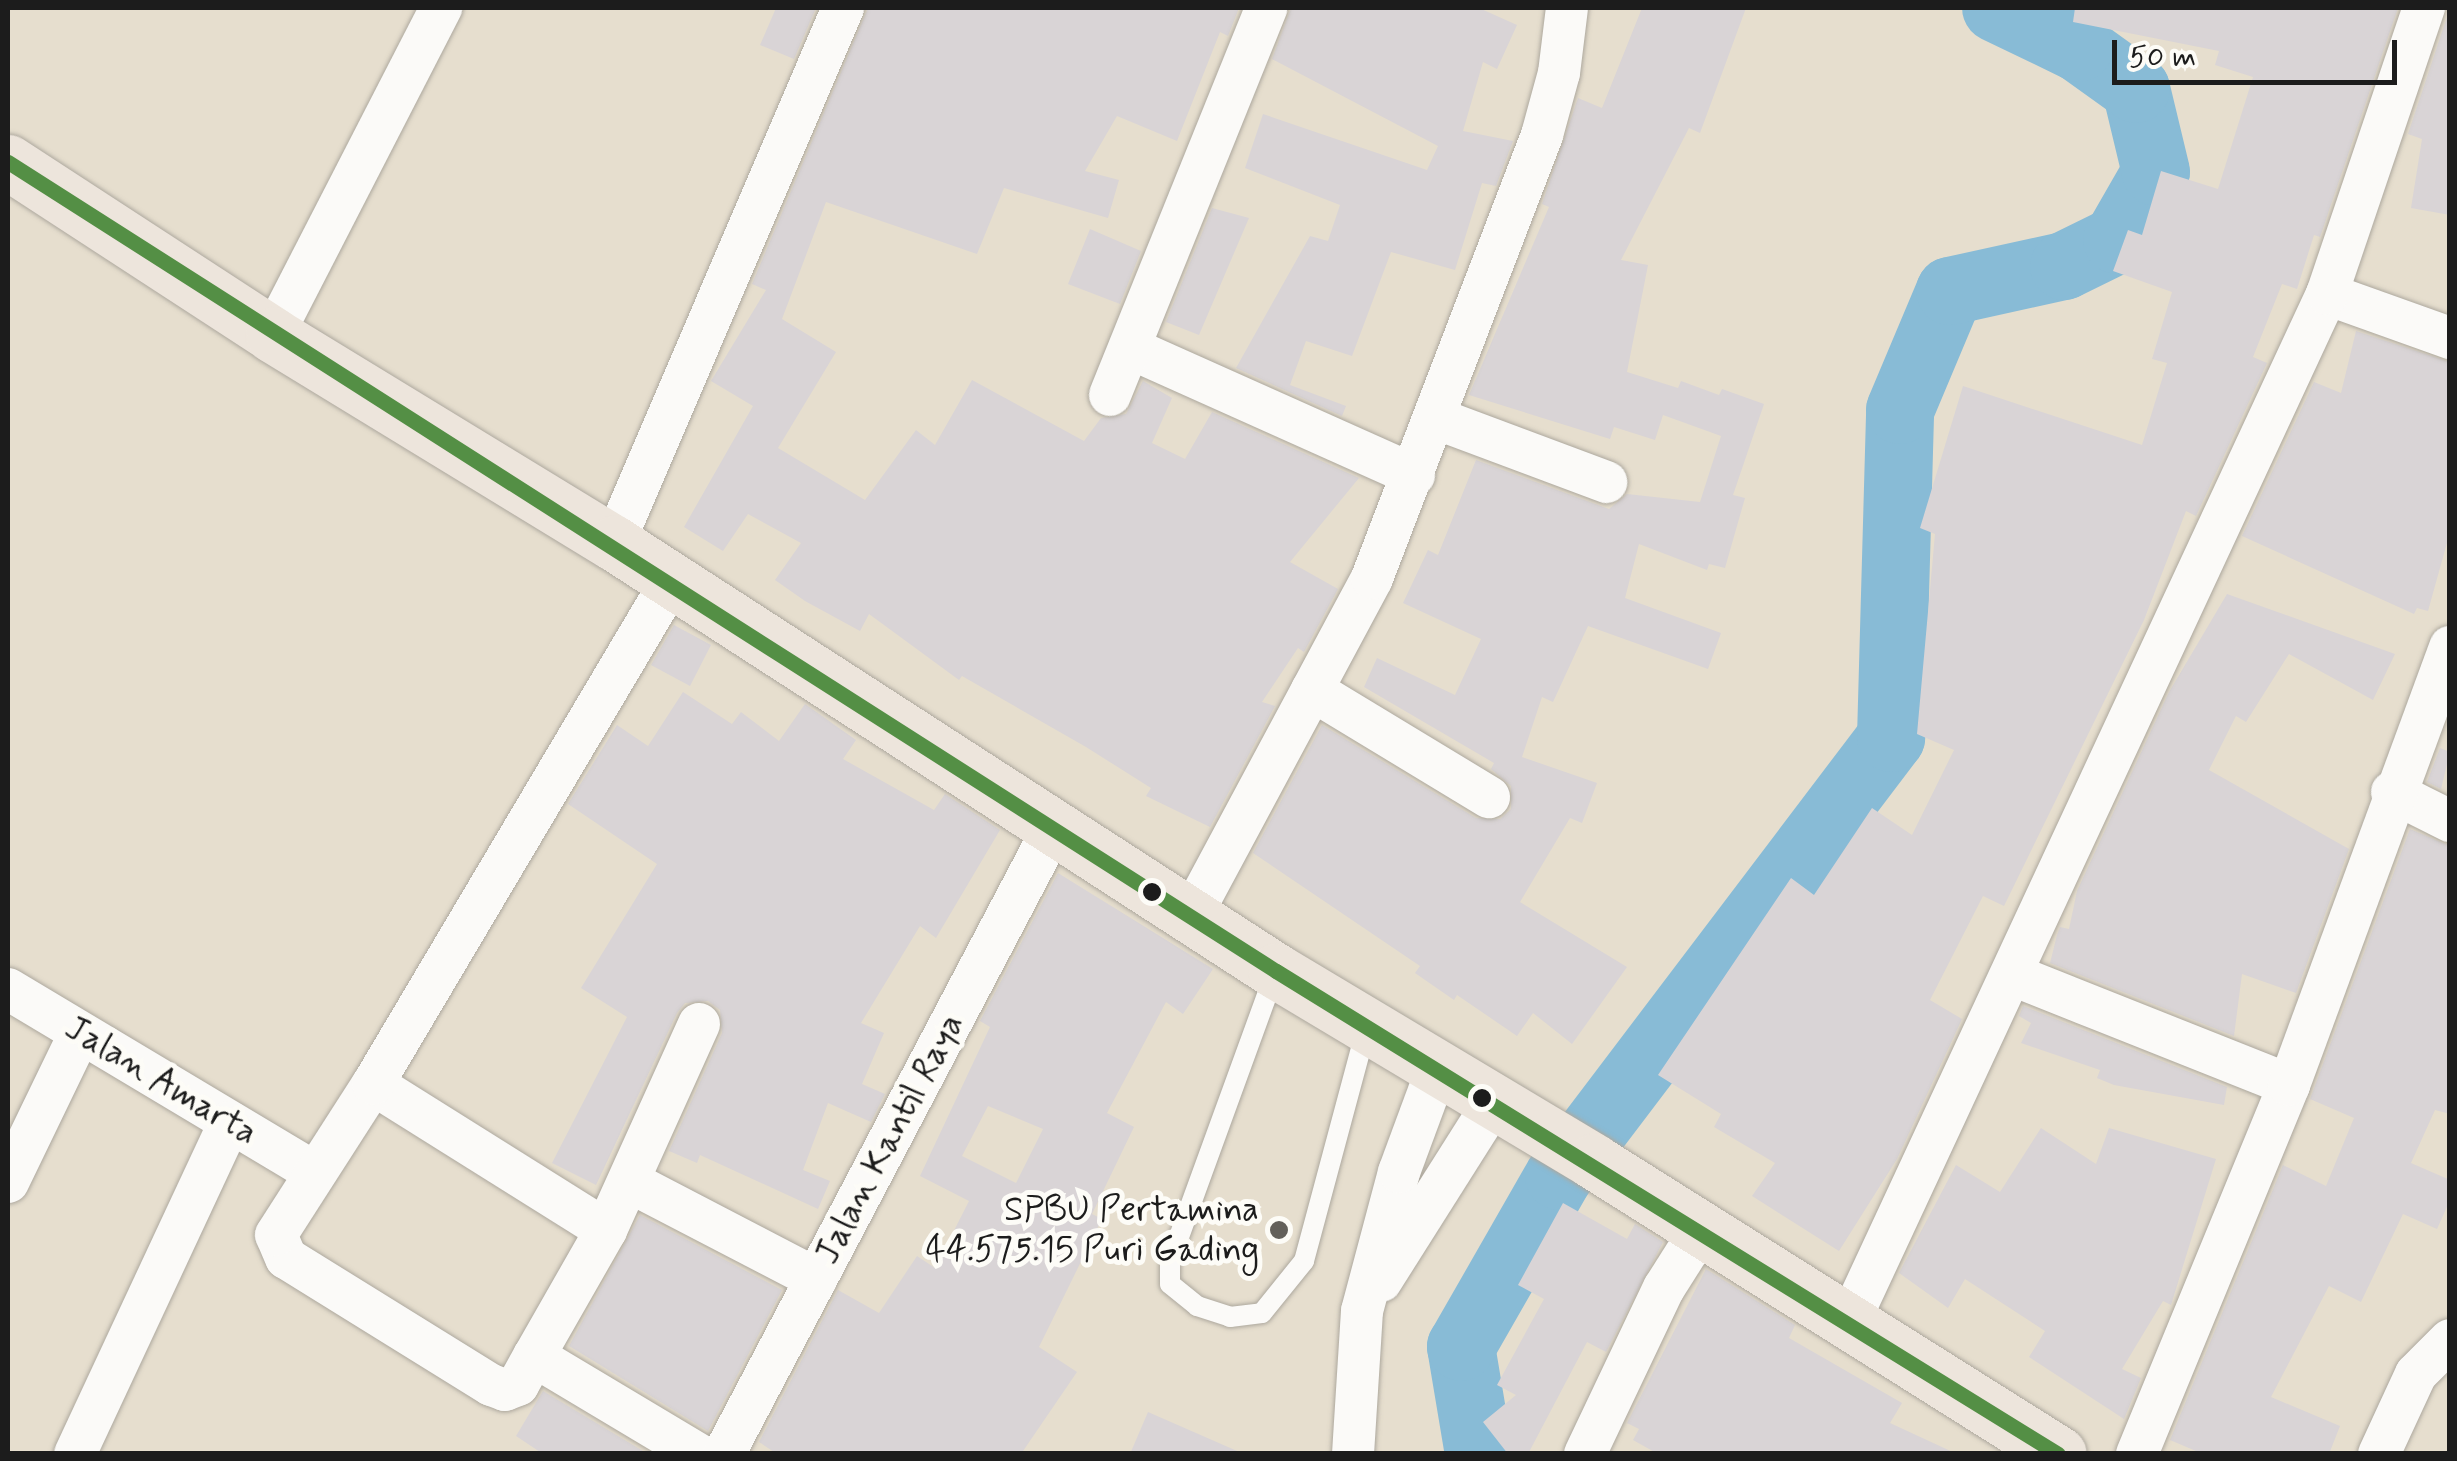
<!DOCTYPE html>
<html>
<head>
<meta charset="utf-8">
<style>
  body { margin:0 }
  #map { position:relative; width:2457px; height:1461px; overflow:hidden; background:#e6dece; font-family:Mynerve,sans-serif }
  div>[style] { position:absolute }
  .river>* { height:68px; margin:-34px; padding:0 34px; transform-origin:34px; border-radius:34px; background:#88bbd6 }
  .building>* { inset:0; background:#d9d4d6 }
  .roads { filter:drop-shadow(0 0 2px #ada89e) drop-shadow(0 0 2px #ada89e) }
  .lane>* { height:20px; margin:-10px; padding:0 10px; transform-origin:10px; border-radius:10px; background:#fbfaf8 }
  .street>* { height:42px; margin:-21px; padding:0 21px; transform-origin:21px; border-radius:21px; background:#fbfaf8 }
  .primary>* { height:55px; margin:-27.5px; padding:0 27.5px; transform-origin:27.5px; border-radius:27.5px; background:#ede5dc }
  .bus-1>* { height:15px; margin:-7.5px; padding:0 7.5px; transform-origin:7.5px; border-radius:7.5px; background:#548f45 }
  .dots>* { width:28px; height:28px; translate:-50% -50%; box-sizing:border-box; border:5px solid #fdfcf7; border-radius:50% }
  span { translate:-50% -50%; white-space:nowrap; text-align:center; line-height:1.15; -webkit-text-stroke:10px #fdfcf7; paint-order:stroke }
  .street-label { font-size:35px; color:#1c1c1c }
  .poi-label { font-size:35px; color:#1c1c1c }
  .right { translate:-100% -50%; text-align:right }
  .frame { position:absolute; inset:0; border:10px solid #1c1c1c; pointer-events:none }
  .scale { position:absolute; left:2112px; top:40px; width:285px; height:45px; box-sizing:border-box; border:5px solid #1c1c1c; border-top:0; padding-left:12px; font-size:30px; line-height:35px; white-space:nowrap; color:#1c1c1c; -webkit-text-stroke:8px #fdfcf7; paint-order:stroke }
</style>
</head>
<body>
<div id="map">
  <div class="river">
    <div style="left:1479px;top:1454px;width:109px;rotate:-99.5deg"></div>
    <div style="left:1461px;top:1347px;width:197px;rotate:-60.2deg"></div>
    <div style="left:1559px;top:1176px;width:550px;rotate:-52.84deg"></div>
    <div style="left:1891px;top:738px;width:328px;rotate:-88.4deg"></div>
    <div style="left:1900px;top:410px;width:129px;rotate:-67.2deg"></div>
    <div style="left:1950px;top:291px;width:117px;rotate:-12.4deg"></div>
    <div style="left:2064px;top:266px;width:59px;rotate:-26.1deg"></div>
    <div style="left:2117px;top:240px;width:78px;rotate:-60.2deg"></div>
    <div style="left:2156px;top:172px;width:85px;rotate:-103.5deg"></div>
    <div style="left:2136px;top:89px;width:70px;rotate:-144.3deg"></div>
    <div style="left:2079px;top:48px;width:92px;rotate:-154.3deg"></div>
  </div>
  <div class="building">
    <div style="clip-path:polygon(776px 8px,816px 8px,794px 59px,760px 45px)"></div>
    <div style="clip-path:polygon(868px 8px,1239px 8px,1228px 36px,1220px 32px,1177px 141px,1117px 116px,1085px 171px,1119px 180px,1108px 218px,1004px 188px,977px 254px,826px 202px,782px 319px,836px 352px,778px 448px,865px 500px,916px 430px,935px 445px,972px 380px,1084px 441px,1101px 418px,1126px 414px,1143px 381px,1172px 398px,1152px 443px,1185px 459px,1212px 412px,1359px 478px,1290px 562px,1338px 589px,1304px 652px,1298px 648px,1262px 702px,1275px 706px,1210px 827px,1146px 796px,1151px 788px,1086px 747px,962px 676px,959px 680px,869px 614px,860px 631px,805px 601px,775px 580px,801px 543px,748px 514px,723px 551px,684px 527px,753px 406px,711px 381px,766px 290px,752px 284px)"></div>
    <div style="clip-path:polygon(1291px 8px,1479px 8px,1517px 25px,1497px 69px,1483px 62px,1463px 131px,1513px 141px,1496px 186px,1482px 183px,1455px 270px,1391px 252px,1352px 356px,1306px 341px,1290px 385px,1346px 406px,1342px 416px,1236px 368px,1310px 236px,1328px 241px,1340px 205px,1245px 168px,1263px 114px,1427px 170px,1438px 146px,1272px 59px)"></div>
    <div style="clip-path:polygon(1642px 8px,1746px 8px,1700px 133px,1689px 128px,1621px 260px,1648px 265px,1627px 372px,1678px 388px,1681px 381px,1719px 395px,1722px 389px,1764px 404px,1733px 495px,1745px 498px,1725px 568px,1709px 564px,1707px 570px,1639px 544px,1625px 598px,1721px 633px,1708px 669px,1588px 626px,1553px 702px,1542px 697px,1522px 757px,1597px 783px,1582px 823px,1570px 818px,1520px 902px,1627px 967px,1572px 1044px,1533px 1013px,1517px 1036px,1457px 995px,1454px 1000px,1415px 973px,1420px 966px,1253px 853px,1322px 725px,1476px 818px,1500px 819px,1511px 809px,1511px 786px,1491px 769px,1494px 763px,1364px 687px,1377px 658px,1455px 695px,1481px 639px,1403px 603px,1428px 550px,1438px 555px,1476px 460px,1609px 509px,1627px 494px,1700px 502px,1721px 436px,1663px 415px,1655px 440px,1614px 427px,1610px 439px,1469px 395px,1549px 207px,1542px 204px,1578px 98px,1602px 108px)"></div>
    <div style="clip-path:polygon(2075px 8px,2398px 8px,2320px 237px,2314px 235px,2297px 289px,2282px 284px,2253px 357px,2267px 363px,2196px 516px,2186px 511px,2144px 620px,2004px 906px,1983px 896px,1930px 1000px,1962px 1019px,1897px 1159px,1839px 1251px,1752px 1196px,1775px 1163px,1714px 1127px,1721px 1114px,1658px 1075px,1791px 878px,1814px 895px,1872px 808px,1912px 835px,1954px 750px,1917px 734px,1935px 534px,1920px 528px,1963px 386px,2142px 445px,2167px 363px,2152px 359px,2172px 292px,2113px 271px,2128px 230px,2142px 235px,2161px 171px,2218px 189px,2253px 77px,2215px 65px,2219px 51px,2073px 22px)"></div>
    <div style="clip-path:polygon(2450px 8px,2450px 215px,2411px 208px,2422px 139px,2408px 134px)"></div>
    <div style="clip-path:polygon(1212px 208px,1249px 218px,1199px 335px,1166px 322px)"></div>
    <div style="clip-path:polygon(1090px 229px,1141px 251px,1120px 304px,1068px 284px)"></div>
    <div style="clip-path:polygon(2356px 331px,2450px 362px,2450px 532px,2428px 611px,2417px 608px,2414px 614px,2242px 536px,2314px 382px,2341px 393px)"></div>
    <div style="clip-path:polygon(2227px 594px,2395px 654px,2373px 700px,2289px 654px,2246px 722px,2236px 716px,2209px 770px,2349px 849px,2296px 993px,2242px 974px,2234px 1036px,2050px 963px,2057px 935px,2060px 927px,2069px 929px,2077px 891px,2169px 692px)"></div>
    <div style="clip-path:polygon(674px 625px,711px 645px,690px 686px,651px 665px)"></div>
    <div style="clip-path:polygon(683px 692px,732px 724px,741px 712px,779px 741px,805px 704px,856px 740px,843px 759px,934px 810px,945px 794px,1000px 830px,936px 938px,920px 926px,861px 1023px,884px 1033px,862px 1084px,885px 1094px,871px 1122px,828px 1103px,803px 1170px,830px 1181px,818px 1209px,700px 1155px,697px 1163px,669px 1151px,722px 1033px,720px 1010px,708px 1001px,685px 1003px,677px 1013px,596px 1185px,552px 1163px,627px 1017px,581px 988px,657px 864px,568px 804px,617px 725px,648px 746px)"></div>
    <div style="clip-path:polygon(2440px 748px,2450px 752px,2441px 789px,2427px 782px)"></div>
    <div style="clip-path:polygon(2410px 829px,2450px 846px,2450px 1114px,2435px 1110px,2411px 1163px,2450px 1180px,2450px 1200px,2437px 1229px,2403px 1214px,2361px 1302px,2329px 1286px,2271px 1397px,2340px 1426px,2329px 1454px,2203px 1454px,2170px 1440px,2283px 1165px,2326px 1186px,2354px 1118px,2310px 1099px)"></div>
    <div style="clip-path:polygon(evenodd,1058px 873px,1213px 969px,1183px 1014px,1166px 1002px,1107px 1113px,1134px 1127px,1092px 1214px,1102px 1219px,1039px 1347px,1077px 1372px,1021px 1454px,777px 1454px,759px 1442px,838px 1290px,879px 1313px,917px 1256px,935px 1268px,969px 1201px,920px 1176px,990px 1027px,980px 1021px,1058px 873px,988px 1106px,1043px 1129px,1016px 1183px,962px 1156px,988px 1106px)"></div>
    <div style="clip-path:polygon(2023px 1006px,2227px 1087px,2224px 1105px,2114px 1085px,2097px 1078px,2100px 1070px,2021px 1043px,2031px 1023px,2019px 1016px)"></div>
    <div style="clip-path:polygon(2041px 1128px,2096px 1164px,2109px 1128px,2216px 1159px,2171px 1305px,2163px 1301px,2122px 1369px,2141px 1378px,2124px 1419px,2029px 1357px,2045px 1331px,1965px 1279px,1948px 1308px,1899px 1273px,1956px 1165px,2000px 1192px)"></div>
    <div style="clip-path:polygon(1563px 1203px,1627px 1239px,1635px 1224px,1663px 1242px,1606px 1352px,1587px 1342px,1528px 1454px,1508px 1454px,1483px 1422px,1516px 1395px,1497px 1385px,1544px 1299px,1518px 1285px)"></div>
    <div style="clip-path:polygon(640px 1215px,782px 1290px,708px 1431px,569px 1346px)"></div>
    <div style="clip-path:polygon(1706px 1269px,1795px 1325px,1789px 1338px,1902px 1403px,1890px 1423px,1957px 1454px,1658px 1454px,1633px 1440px,1639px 1429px,1627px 1423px)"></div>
    <div style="clip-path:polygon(543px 1391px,648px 1454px,543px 1454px,516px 1436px)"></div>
    <div style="clip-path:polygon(1148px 1412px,1244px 1454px,1130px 1454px)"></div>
  </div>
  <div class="roads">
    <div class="lane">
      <div style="left:1275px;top:973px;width:307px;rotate:110deg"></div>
      <div style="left:1170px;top:1262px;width:22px;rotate:90deg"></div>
      <div style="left:1170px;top:1284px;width:35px;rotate:39deg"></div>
      <div style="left:1197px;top:1306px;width:35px;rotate:18deg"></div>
      <div style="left:1230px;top:1317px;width:32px;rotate:-7deg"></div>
      <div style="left:1262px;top:1313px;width:67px;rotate:-51.1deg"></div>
      <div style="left:1304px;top:1261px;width:243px;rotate:-75deg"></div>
    </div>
    <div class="street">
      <div style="left:2327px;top:294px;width:131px;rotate:19.7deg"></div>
      <div style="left:273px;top:335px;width:368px;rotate:-62.8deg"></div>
      <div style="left:1132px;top:349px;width:309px;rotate:24.1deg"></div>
      <div style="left:1110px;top:395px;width:417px;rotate:-68deg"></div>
      <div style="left:1435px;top:418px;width:183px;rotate:20.5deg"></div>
      <div style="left:614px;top:543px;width:582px;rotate:-66.83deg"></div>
      <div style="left:1312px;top:690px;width:207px;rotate:31.2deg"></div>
      <div style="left:2392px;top:792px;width:65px;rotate:26.6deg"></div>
      <div style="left:1192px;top:914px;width:381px;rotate:-61.8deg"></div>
      <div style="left:1372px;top:578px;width:474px;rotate:-69deg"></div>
      <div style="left:1542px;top:135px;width:64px;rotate:-74.7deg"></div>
      <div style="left:1559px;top:73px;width:65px;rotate:-83deg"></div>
      <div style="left:2013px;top:975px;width:297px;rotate:21.7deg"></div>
      <div style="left:8px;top:989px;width:358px;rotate:30.9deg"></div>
      <div style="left:373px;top:1084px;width:275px;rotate:32.1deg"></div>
      <div style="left:606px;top:1230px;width:145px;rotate:119.7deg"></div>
      <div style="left:534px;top:1356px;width:191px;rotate:30.9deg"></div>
      <div style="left:8px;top:1182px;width:165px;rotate:-64.2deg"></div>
      <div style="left:630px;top:1182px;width:210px;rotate:27.5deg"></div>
      <div style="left:606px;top:1230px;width:226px;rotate:-65.7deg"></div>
      <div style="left:1381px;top:1281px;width:212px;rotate:-57.7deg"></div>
      <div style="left:1848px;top:1324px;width:1136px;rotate:-65.06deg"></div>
      <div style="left:2327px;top:294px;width:302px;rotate:-71.3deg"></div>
      <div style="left:534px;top:1356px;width:33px;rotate:119deg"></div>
      <div style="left:518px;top:1385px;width:14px;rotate:159deg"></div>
      <div style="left:505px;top:1390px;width:15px;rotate:-160deg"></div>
      <div style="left:491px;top:1385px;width:241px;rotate:-148.2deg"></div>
      <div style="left:286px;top:1258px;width:25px;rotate:-113deg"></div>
      <div style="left:276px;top:1235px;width:179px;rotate:-57.3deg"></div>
      <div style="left:373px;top:1084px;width:586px;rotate:-59.32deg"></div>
      <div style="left:75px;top:1454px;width:366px;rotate:-65deg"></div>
      <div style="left:724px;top:1454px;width:711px;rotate:-62.25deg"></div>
      <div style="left:1353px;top:1454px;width:143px;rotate:-86.4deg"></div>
      <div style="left:1362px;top:1311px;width:144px;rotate:-75.1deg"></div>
      <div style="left:1399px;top:1172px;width:110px;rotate:-69.7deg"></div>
      <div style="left:1585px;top:1454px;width:184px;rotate:-64.6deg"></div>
      <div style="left:1664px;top:1288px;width:71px;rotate:-57.7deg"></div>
      <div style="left:2137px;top:1454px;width:399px;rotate:-67.6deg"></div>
      <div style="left:2289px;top:1085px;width:467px;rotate:-69.8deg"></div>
      <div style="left:2379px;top:1454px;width:88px;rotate:-65.2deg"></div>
      <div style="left:2416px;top:1374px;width:48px;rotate:-45deg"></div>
    </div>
    <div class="primary">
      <div style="left:8px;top:162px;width:316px;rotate:33.1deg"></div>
      <div style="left:273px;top:335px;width:399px;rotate:31.4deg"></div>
      <div style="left:614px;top:543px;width:788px;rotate:32.88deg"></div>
      <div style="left:1276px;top:971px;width:370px;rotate:30.9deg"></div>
      <div style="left:1593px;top:1161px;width:550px;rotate:32.16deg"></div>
    </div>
  </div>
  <div class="bus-1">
    <div style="left:8px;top:162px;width:1504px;rotate:32.54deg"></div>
    <div style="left:1276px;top:971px;width:919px;rotate:31.7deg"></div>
  </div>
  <div class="dots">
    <div style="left:1152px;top:892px;background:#1c1c1c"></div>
    <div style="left:1482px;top:1098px;background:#1c1c1c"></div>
    <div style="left:1279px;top:1230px;background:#63605a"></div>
  </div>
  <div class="street-label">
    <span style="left:161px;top:1081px;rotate:31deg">Jalan Amarta</span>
    <span style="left:890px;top:1139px;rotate:-62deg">Jalan Kantil Raya</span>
  </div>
  <div class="poi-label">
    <span class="right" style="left:1259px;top:1230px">SPBU Pertamina<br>44.575.15 Puri Gading</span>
  </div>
  <div class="frame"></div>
  <div class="scale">50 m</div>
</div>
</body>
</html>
